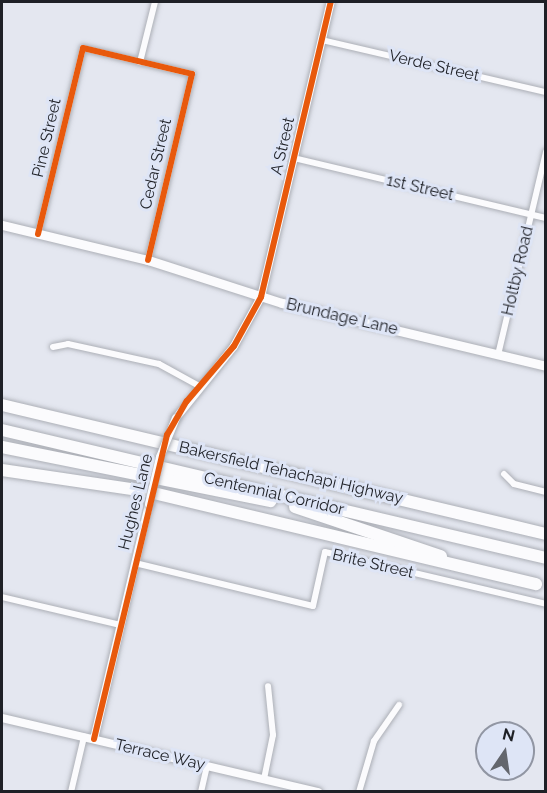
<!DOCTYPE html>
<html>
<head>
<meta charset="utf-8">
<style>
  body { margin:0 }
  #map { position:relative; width:547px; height:793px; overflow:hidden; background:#e4e7f0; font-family:Raleway,sans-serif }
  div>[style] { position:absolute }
  .roads { filter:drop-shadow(0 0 2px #acafb6) drop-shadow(0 0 2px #acafb6) }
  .minor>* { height:6px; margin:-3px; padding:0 3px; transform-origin:3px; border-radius:3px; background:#fbfbfd }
  .tertiary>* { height:8px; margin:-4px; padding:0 4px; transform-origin:4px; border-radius:4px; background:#fbfbfd }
  .secondary>* { height:9px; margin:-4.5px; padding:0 4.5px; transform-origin:4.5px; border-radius:4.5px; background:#fbfbfd }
  .motorway>* { height:12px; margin:-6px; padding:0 6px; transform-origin:6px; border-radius:6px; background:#fbfbfd }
  .bridges { filter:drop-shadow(0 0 2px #acafb6) drop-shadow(0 0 2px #acafb6) }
  .tertiary-bridge>* { height:8px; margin:-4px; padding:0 4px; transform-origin:4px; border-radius:4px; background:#fbfbfd }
  .cycleway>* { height:6px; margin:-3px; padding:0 3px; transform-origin:3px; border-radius:3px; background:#e8590c }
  span { translate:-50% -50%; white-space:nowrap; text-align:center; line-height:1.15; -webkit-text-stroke:6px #dee5f6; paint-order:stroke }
  .street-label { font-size:16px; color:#1e2026 }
  .frame { position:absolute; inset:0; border:3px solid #1e2026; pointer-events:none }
  .north { position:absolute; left:475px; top:721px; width:60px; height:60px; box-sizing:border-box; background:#dee5f6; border:2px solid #9196a3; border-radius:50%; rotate:13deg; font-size:16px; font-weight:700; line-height:24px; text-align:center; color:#1e2026 }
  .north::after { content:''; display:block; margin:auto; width:21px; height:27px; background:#63666d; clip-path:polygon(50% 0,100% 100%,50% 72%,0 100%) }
</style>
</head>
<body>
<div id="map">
  <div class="roads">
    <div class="minor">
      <div style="left:322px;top:40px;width:230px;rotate:13.1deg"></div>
      <div style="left:140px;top:62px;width:62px;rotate:-76deg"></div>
      <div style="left:294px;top:158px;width:259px;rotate:13.4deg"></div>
      <div style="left:38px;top:234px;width:191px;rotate:-76.4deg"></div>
      <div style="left:83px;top:48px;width:112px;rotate:13.4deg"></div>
      <div style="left:192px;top:74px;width:191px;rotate:103.3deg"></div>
      <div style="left:53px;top:347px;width:15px;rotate:-11deg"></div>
      <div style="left:68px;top:344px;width:93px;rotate:12.4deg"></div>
      <div style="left:159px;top:364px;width:46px;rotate:28.8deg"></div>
      <div style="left:498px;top:355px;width:209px;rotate:-76.7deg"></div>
      <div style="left:504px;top:474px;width:14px;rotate:45deg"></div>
      <div style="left:514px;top:484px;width:33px;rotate:14deg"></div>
      <div style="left:135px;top:563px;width:183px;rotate:13.6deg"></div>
      <div style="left:313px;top:606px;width:55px;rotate:-77.5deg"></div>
      <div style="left:325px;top:552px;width:227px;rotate:13.2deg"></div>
      <div style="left:2px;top:597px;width:121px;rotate:13.3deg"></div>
      <div style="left:264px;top:779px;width:45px;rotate:-78.4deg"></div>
      <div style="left:273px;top:735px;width:49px;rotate:-95.8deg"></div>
      <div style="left:71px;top:792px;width:57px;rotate:-76.7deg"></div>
      <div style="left:201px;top:792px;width:27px;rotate:-77deg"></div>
      <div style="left:359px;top:792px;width:53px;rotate:-73.6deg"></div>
      <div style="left:374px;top:741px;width:44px;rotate:-55.2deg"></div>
    </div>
    <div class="tertiary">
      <div style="left:176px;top:418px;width:92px;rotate:-51.1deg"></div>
      <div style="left:234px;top:346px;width:56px;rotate:-61.1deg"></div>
      <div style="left:261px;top:297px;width:303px;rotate:-76.7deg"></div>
      <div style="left:2px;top:718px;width:325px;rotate:13.2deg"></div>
      <div style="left:94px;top:739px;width:241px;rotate:-76.8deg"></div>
    </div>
    <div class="secondary">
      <div style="left:2px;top:225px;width:150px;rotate:13.5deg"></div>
      <div style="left:148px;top:260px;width:141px;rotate:17.8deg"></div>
      <div style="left:282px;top:303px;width:271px;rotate:13.4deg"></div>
    </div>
    <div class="motorway">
      <div style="left:2px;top:405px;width:559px;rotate:13.34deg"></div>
      <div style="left:2px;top:430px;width:559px;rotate:13.24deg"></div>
      <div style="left:2px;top:447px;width:274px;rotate:11.4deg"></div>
      <div style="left:2px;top:470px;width:145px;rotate:8.4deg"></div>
      <div style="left:145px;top:491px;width:402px;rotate:13.4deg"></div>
      <div style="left:295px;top:507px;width:154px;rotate:18.6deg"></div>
    </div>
  </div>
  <div class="bridges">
    <div class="tertiary-bridge">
      <div style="left:149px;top:504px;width:48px;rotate:-76.8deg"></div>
      <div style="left:160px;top:457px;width:42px;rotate:-67.7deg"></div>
    </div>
  </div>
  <div class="cycleway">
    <div style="left:38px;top:234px;width:191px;rotate:-76.4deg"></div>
    <div style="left:83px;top:48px;width:112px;rotate:13.4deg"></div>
    <div style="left:192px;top:74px;width:191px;rotate:103.3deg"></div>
    <div style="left:94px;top:739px;width:313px;rotate:-76.5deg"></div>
    <div style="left:167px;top:435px;width:39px;rotate:-60deg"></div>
    <div style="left:187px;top:401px;width:72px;rotate:-49.5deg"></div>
    <div style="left:234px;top:346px;width:56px;rotate:-61.1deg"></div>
    <div style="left:261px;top:297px;width:303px;rotate:-76.7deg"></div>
  </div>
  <div class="street-label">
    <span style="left:434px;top:66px;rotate:13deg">Verde Street</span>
    <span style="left:47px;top:138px;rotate:-77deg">Pine Street</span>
    <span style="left:283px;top:146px;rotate:-77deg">A Street</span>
    <span style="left:156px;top:164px;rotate:-77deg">Cedar Street</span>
    <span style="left:420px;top:188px;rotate:13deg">1st Street</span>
    <span style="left:518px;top:271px;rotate:-77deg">Holtby Road</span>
    <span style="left:342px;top:317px;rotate:13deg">Brundage Lane</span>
    <span style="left:291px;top:473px;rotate:13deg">Bakersfield Tehachapi Highway</span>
    <span style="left:274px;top:494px;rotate:13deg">Centennial Corridor</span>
    <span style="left:136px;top:502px;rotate:-76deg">Hughes Lane</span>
    <span style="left:373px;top:564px;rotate:13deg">Brite Street</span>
    <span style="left:160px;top:755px;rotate:13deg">Terrace Way</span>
  </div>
  <div class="frame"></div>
  <div class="north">N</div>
</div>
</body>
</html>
